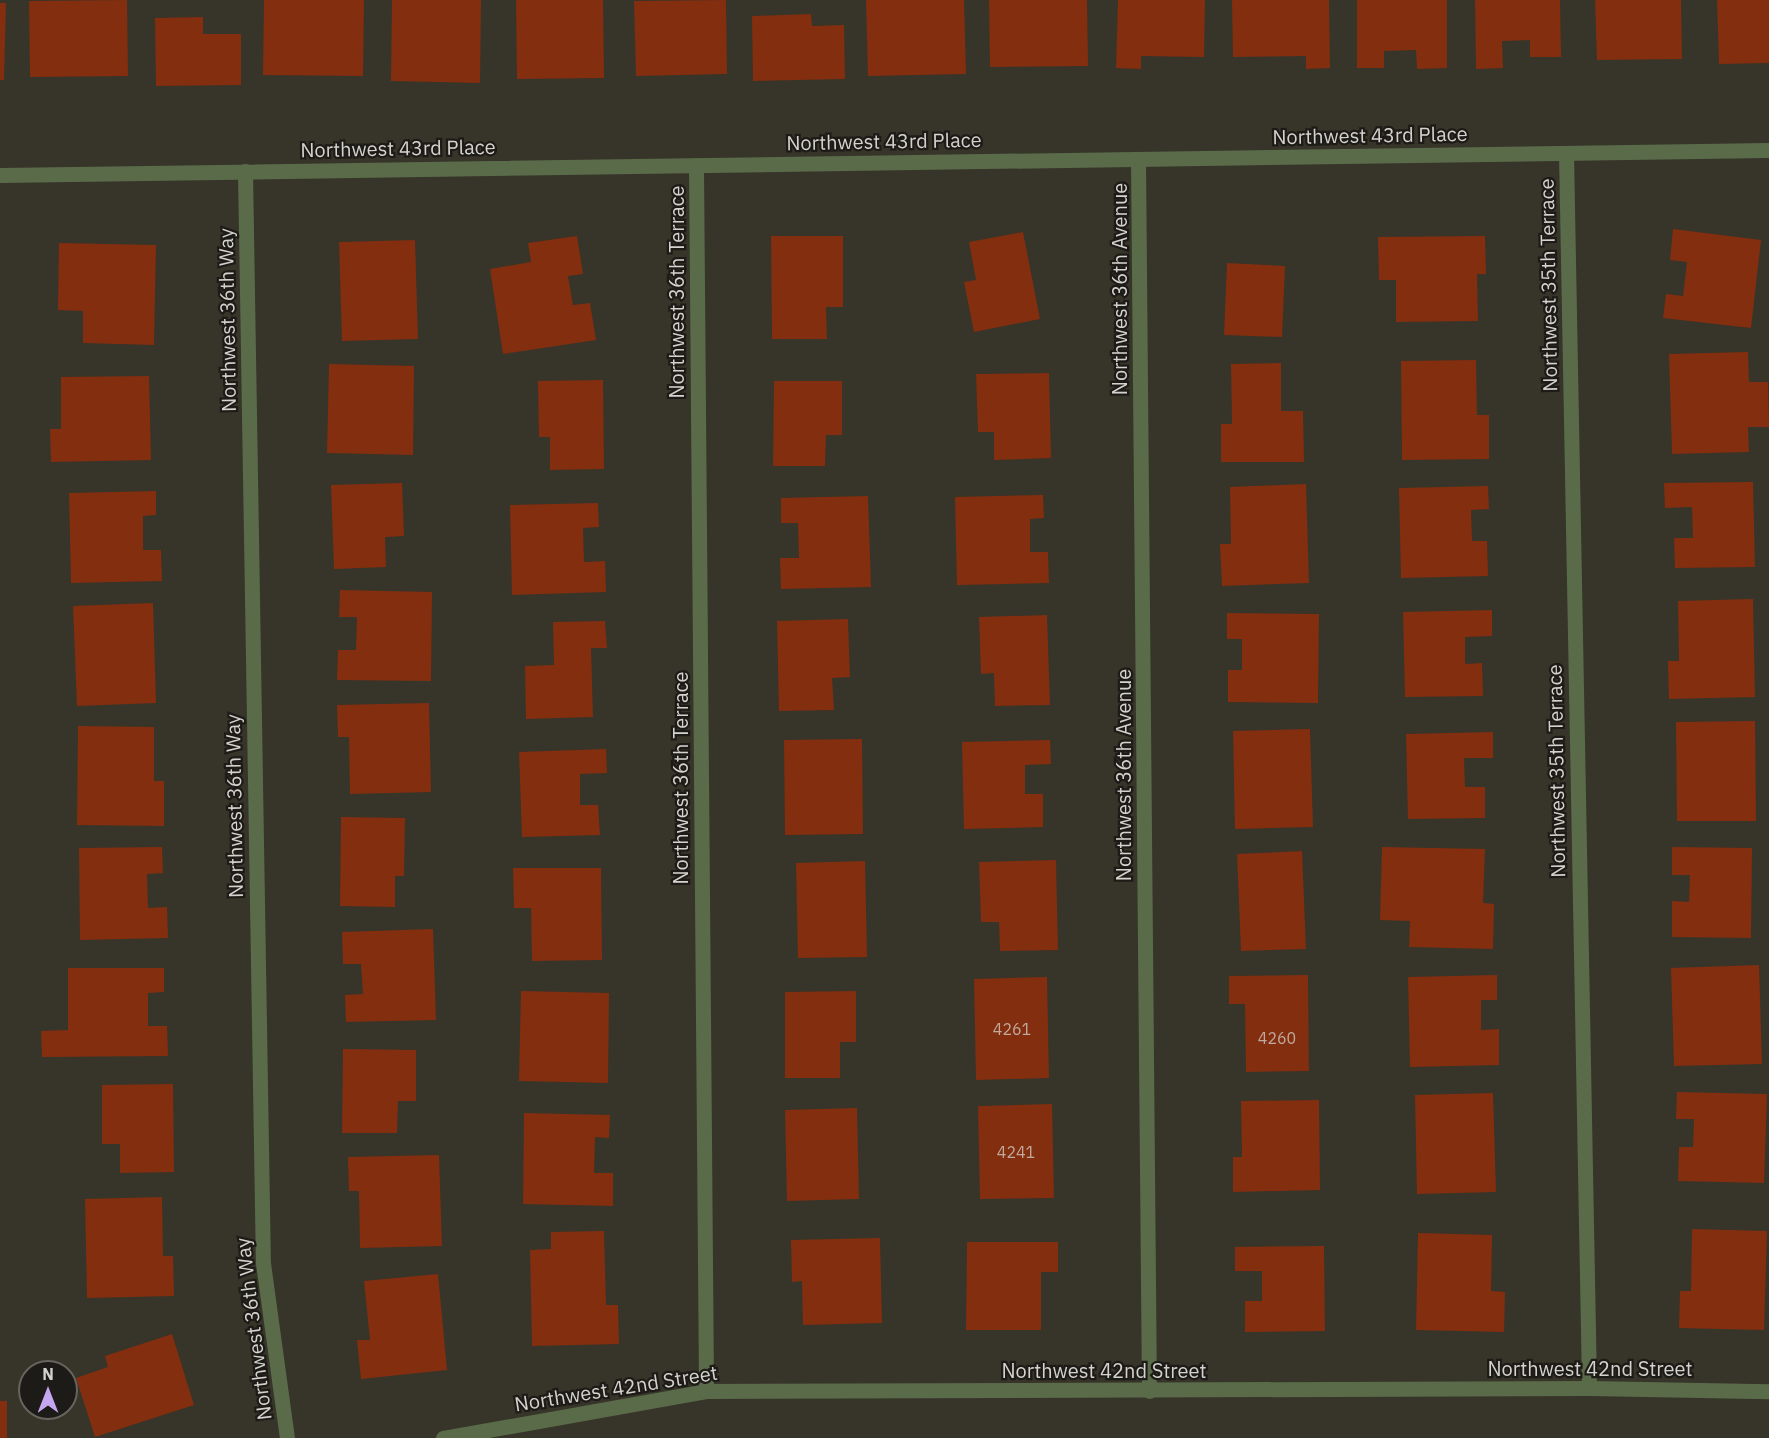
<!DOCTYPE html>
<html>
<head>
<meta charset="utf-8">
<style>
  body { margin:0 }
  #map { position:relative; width:1769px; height:1438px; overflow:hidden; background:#373429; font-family:"IBM Plex Sans",sans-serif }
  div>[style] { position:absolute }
  .building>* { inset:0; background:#832e0f }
  .street>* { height:15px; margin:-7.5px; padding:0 7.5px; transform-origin:7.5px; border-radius:7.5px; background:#5a6b49 }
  span { translate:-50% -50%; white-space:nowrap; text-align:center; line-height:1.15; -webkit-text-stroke:4.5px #1d1b17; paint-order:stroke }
  .number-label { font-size:16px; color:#c0a99d }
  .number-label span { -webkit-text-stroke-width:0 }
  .street-label { font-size:20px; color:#d4d2cc }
  .north { position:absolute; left:18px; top:1360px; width:60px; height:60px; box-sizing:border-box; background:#1d1b17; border:2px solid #66645f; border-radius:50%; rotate:0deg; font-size:16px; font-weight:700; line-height:24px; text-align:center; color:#d4d2cc }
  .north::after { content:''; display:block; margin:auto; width:21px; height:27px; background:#c5a7f1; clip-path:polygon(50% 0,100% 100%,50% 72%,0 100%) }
</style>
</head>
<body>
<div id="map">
  <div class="building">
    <div style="clip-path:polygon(127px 0,128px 76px,30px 77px,29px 1px)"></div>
    <div style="clip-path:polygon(264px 0,364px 0,363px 76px,263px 75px)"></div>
    <div style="clip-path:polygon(392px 0,481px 0,480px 83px,391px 81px)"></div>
    <div style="clip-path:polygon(516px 0,603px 0,604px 78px,517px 79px)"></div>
    <div style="clip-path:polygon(726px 0,727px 74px,636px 76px,634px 1px)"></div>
    <div style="clip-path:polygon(866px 0,964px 0,966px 74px,868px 76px)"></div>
    <div style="clip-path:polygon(989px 0,1087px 0,1088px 66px,990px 67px)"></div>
    <div style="clip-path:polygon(1118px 0,1205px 0,1204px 57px,1141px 56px,1141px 69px,1116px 68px)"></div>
    <div style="clip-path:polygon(1232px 0,1329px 0,1330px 68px,1306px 69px,1306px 56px,1233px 57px)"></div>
    <div style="clip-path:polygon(1357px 0,1447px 0,1447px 68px,1417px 69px,1416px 50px,1384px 51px,1384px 68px,1357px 68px)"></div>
    <div style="clip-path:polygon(1475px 0,1560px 0,1561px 57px,1530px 57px,1530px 40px,1502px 41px,1503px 68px,1476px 69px)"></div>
    <div style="clip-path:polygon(1595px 0,1681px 0,1682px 59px,1597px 60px)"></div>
    <div style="clip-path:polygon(1717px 0,1769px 0,1769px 63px,1719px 64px)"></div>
    <div style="clip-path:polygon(0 3px,6px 3px,4px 80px,0 80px)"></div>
    <div style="clip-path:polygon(811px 14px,812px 26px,844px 25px,845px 79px,753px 81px,752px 16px)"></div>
    <div style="clip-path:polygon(203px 17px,203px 34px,241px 34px,241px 85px,156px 86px,155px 18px)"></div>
    <div style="clip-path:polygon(1673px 229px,1761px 240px,1751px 328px,1663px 318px,1666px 294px,1683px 296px,1687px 262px,1670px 260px)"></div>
    <div style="clip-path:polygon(1023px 232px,1040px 319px,974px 332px,964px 282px,976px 280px,969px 242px)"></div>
    <div style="clip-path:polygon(577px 236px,583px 274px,568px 276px,573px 305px,590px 303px,596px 340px,503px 354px,490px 269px,531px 262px,528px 243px)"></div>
    <div style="clip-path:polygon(771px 236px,843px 236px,843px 307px,826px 307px,827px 339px,772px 339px)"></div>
    <div style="clip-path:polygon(1485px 236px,1486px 274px,1477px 274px,1478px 321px,1396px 322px,1396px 280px,1379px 280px,1378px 237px)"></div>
    <div style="clip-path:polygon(415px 240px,418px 339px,342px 341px,339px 242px)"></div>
    <div style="clip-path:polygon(59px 243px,156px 245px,154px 345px,83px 343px,83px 311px,58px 310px)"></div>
    <div style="clip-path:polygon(1227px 263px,1285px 266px,1282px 337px,1224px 335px)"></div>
    <div style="clip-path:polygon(1748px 352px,1749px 382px,1768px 382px,1769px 427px,1748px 427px,1749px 452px,1672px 454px,1669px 354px)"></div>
    <div style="clip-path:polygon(1476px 360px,1477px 415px,1489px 415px,1489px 459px,1402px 460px,1401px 361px)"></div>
    <div style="clip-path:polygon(1281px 363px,1281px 411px,1303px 411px,1304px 462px,1221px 462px,1221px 424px,1232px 424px,1231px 364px)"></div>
    <div style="clip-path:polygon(329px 364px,414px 366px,413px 455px,327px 453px)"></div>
    <div style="clip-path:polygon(1049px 373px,1051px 458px,994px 460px,994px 432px,978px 432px,976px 374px)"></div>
    <div style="clip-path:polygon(149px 376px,151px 460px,51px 462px,50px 429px,61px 429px,61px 377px)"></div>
    <div style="clip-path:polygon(603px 380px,604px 469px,550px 470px,550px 437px,539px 437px,538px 381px)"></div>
    <div style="clip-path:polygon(774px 381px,842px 381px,842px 435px,826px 435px,825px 466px,773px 466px)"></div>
    <div style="clip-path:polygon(1753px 482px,1755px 567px,1675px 568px,1674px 538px,1693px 538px,1692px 507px,1665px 508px,1664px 483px)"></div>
    <div style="clip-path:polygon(402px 483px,404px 536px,385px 537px,386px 567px,334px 569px,331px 485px)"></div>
    <div style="clip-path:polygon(1306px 484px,1309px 583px,1222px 586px,1220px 544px,1231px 544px,1230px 487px)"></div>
    <div style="clip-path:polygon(1488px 486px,1489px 509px,1471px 510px,1472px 541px,1487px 541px,1488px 576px,1401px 578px,1399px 488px)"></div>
    <div style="clip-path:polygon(156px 491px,156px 515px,143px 516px,143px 550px,161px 550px,162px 581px,71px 583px,69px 493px)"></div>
    <div style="clip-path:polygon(1043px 495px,1044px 518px,1030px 519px,1030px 552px,1048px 552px,1049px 583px,957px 585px,955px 497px)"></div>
    <div style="clip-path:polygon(868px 496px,871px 587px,781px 589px,780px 558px,799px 558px,798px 523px,781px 523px,781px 498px)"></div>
    <div style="clip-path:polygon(598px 503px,599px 527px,583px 528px,584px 562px,605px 561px,606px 592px,512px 595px,510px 505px)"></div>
    <div style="clip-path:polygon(340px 590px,432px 592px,431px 681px,337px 680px,338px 650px,356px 650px,357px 617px,339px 617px)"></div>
    <div style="clip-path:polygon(1753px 599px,1755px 697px,1669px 699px,1668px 661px,1679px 661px,1678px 601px)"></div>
    <div style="clip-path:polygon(153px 603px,156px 703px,77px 706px,73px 606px)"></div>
    <div style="clip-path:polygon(1492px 610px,1492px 636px,1465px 637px,1465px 664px,1482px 663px,1483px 696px,1405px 697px,1403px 612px)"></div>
    <div style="clip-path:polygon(1227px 613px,1319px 614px,1318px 703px,1228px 702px,1228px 670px,1242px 670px,1242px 639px,1227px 639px)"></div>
    <div style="clip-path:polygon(1047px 615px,1050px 705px,995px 706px,994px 673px,981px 674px,979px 617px)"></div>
    <div style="clip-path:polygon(848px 619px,850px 677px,832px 678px,834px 710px,779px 711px,777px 621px)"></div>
    <div style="clip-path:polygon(605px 621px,607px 648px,591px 648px,593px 717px,526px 719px,525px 666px,554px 665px,553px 622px)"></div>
    <div style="clip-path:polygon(429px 703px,431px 792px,350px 794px,349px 737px,338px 737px,337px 705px)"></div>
    <div style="clip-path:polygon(1755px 721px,1756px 821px,1677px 821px,1676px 722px)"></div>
    <div style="clip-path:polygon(78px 726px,154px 727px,154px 781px,164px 781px,164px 826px,77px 825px)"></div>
    <div style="clip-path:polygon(1310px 729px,1313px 827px,1235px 829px,1233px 731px)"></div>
    <div style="clip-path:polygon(1493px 732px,1493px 758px,1464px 758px,1465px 787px,1485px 787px,1485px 818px,1408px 819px,1406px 734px)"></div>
    <div style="clip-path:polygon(862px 739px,863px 834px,785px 835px,784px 740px)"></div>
    <div style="clip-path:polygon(1050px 740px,1051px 764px,1025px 765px,1025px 794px,1043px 794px,1043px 827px,964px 829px,962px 742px)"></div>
    <div style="clip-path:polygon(606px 749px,607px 773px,580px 774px,580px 805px,598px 805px,600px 835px,522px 837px,519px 752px)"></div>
    <div style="clip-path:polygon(341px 817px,405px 818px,404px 876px,395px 876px,395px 907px,340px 906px)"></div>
    <div style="clip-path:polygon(162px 847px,163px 873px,147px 874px,148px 908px,167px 907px,168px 938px,80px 940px,79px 848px)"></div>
    <div style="clip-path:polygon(1382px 847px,1485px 849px,1483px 903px,1494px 904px,1493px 949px,1409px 947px,1410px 921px,1380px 920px)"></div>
    <div style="clip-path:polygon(1672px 847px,1752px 848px,1751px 938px,1672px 937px,1672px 901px,1689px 902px,1690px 875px,1672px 875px)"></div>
    <div style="clip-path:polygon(1302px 851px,1306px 949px,1241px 951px,1237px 854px)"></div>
    <div style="clip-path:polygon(1056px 860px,1058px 950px,1000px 951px,999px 922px,981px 922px,979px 862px)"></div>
    <div style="clip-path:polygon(865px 861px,867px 957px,798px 958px,796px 863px)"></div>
    <div style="clip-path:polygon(513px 868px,601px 868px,602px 960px,532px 961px,531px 908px,514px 908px)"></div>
    <div style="clip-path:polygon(433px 929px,436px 1020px,346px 1022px,345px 995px,363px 994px,361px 964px,343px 964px,342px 932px)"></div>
    <div style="clip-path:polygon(1759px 965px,1762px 1064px,1674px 1066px,1671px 968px)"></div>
    <div style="clip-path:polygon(68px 968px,164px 968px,164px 992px,148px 993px,148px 1026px,167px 1026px,168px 1056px,42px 1057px,41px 1031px,68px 1030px)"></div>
    <div style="clip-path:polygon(1308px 975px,1309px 1071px,1246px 1072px,1245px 1004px,1229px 1004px,1229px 976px)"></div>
    <div style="clip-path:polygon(1497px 975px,1497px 1000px,1481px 1000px,1481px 1030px,1499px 1029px,1499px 1065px,1410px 1067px,1408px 977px)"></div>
    <div style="clip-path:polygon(1047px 977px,1049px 1078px,976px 1080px,974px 979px)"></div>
    <div style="clip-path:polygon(521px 991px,609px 993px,608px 1083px,519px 1081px)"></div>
    <div style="clip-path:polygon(856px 991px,856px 1042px,840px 1042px,840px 1078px,785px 1078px,785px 992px)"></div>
    <div style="clip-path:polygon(343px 1049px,416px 1050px,416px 1101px,398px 1101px,397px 1133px,342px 1133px)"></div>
    <div style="clip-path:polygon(173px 1084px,174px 1172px,120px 1173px,120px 1144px,102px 1144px,102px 1085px)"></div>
    <div style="clip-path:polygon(1677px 1092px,1767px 1094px,1764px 1183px,1678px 1181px,1679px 1147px,1693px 1147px,1694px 1119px,1676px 1119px)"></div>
    <div style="clip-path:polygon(1493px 1093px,1496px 1192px,1417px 1194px,1415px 1095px)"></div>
    <div style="clip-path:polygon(1319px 1100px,1320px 1190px,1233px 1192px,1233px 1157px,1242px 1157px,1241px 1101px)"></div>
    <div style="clip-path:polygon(1052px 1104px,1054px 1198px,980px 1199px,978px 1106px)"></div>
    <div style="clip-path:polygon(857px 1108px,859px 1199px,787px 1201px,785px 1110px)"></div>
    <div style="clip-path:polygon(524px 1113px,610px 1115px,609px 1138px,595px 1137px,594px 1173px,613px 1173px,613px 1206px,523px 1204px)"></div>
    <div style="clip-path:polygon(439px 1155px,442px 1246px,360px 1248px,359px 1191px,349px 1191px,348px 1157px)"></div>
    <div style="clip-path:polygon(162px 1197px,163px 1256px,173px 1256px,174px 1296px,87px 1298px,85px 1199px)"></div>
    <div style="clip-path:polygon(1692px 1229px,1767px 1231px,1764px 1330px,1679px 1328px,1680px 1291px,1691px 1291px)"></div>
    <div style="clip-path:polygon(604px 1231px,606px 1305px,618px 1305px,619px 1344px,532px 1346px,530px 1250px,551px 1249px,551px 1232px)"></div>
    <div style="clip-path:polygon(1418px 1233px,1492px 1235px,1491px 1291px,1505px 1292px,1504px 1332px,1416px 1330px)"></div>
    <div style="clip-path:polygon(880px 1238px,882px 1323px,803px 1325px,802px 1281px,792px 1282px,791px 1240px)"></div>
    <div style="clip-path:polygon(967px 1242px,1058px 1242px,1058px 1272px,1041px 1272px,1041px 1330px,966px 1330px)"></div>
    <div style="clip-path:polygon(1324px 1246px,1325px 1331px,1245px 1332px,1245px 1301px,1262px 1301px,1262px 1271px,1235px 1271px,1235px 1247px)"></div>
    <div style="clip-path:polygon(438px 1274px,447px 1370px,361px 1379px,357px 1340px,370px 1340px,364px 1281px)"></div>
    <div style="clip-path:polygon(172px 1334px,194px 1405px,95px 1437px,76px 1378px,108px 1367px,105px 1356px)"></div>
    <div style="clip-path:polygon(0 1401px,7px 1401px,7px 1438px,0 1438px)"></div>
  </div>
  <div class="street">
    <div style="left:1566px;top:153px;width:1235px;rotate:88.93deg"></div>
    <div style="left:1138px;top:159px;width:1232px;rotate:89.49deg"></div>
    <div style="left:696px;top:165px;width:1226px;rotate:89.53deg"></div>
    <div style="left:245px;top:171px;width:1092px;rotate:89.06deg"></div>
    <div style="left:263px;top:1263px;width:177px;rotate:82.2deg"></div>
    <div style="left:0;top:175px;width:1769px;rotate:-0.81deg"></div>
    <div style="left:443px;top:1438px;width:267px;rotate:-10.1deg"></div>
    <div style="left:706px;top:1391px;width:883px;rotate:-0.19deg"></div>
    <div style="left:1589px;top:1388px;width:180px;rotate:1deg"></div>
  </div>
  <div class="number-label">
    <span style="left:1012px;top:1029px">4261</span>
    <span style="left:1277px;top:1038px">4260</span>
    <span style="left:1016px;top:1152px">4241</span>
  </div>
  <div class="street-label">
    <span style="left:1370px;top:135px;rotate:-1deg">Northwest 43rd Place</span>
    <span style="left:884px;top:141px;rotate:-1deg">Northwest 43rd Place</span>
    <span style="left:398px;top:148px;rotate:-1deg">Northwest 43rd Place</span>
    <span style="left:1548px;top:285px;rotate:-91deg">Northwest 35th Terrace</span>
    <span style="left:1119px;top:289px;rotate:-90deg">Northwest 36th Avenue</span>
    <span style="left:676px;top:292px;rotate:-90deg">Northwest 36th Terrace</span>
    <span style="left:227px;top:320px;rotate:-91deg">Northwest 36th Way</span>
    <span style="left:1556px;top:771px;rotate:-91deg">Northwest 35th Terrace</span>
    <span style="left:1123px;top:775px;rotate:-90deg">Northwest 36th Avenue</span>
    <span style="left:680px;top:778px;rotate:-90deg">Northwest 36th Terrace</span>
    <span style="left:234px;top:806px;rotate:-91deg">Northwest 36th Way</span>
    <span style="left:253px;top:1329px;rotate:-97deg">Northwest 36th Way</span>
    <span style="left:1590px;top:1368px">Northwest 42nd Street</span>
    <span style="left:1104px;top:1370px">Northwest 42nd Street</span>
    <span style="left:616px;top:1388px;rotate:-9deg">Northwest 42nd Street</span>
  </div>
  <div class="north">N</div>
</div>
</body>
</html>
